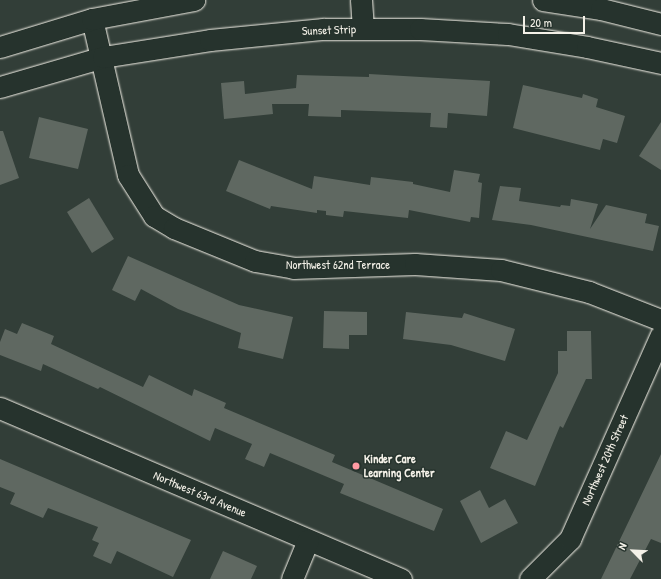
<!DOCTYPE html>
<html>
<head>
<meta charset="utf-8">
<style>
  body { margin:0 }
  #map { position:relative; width:661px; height:579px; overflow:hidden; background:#323e38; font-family:"Patrick Hand",sans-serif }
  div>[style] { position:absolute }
  .building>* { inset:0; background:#5f6861 }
  .roads { filter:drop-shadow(0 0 1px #f4f1e8) drop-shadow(0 0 1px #f4f1e8) }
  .minor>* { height:21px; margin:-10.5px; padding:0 10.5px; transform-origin:10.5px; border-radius:10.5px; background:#26332d }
  .dots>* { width:11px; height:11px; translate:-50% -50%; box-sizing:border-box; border:2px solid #26332d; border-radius:50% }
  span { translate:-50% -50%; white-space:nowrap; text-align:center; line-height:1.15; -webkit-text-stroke:3px #26332d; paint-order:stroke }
  .street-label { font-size:12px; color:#f4f1e8 }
  .poi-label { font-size:12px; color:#f4f1e8; font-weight:700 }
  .left { translate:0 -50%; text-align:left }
  .north { position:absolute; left:613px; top:531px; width:40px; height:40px; -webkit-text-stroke:3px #26332d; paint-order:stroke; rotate:294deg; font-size:11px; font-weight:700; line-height:16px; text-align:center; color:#f4f1e8 }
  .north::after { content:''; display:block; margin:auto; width:14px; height:18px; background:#f4f1e8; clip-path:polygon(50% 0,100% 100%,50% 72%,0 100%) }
  .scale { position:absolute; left:523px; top:16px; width:62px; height:18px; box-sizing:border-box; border:2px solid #f4f1e8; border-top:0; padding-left:5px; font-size:12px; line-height:14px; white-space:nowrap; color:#f4f1e8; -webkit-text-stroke:3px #26332d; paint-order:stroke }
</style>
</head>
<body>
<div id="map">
  <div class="building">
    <div style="clip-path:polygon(369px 74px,490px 81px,487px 116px,448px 113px,447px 128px,430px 127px,431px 113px,341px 110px,341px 117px,308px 116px,309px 104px,272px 104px,273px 114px,224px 119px,221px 83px,244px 81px,245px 94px,296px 88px,297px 75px,369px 77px)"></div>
    <div style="clip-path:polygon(523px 85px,582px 98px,583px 94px,598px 99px,596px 107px,625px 116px,617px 143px,603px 139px,600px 150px,513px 128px)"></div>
    <div style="clip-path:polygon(39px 117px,88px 129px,78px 169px,29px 158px)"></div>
    <div style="clip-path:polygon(661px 122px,661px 170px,639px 156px)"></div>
    <div style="clip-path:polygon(0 131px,3px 131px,19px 178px,0 185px)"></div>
    <div style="clip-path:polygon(239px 160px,312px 189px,314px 176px,370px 185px,371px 177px,413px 182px,413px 184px,450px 192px,454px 170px,480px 174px,478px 182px,482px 183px,479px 218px,471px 217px,470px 222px,409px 210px,408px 218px,344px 211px,343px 217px,326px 215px,326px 211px,317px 210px,317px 213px,271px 206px,270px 209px,226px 191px)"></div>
    <div style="clip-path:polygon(500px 186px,521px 188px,519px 201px,560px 207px,561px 205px,570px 206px,571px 199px,598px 204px,590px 229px,606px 205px,647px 214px,645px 223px,659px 226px,653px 251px,531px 225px,492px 220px)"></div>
    <div style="clip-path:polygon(89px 198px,114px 239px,92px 253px,67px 212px)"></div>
    <div style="clip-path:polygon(128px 256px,239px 305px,293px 317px,283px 359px,238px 348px,241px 333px,178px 309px,141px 289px,135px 301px,112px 290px)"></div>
    <div style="clip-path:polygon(324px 311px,367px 312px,367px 335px,349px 335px,349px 349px,323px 348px)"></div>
    <div style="clip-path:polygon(406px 312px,462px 318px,464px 313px,515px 329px,505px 361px,451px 345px,403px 339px)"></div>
    <div style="clip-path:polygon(22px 323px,54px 336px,51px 344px,143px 387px,149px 375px,192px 396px,194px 389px,226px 403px,224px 408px,335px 455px,332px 462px,443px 509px,434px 531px,340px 493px,344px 484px,270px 453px,264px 467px,245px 459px,252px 444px,215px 428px,210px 441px,100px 387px,98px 389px,43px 364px,41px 371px,0 355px,0 342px,5px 329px,17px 334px)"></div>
    <div style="clip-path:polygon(567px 331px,591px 331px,592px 379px,586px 379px,563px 428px,560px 426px,535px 486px,490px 468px,506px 431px,527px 440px,558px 373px,558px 351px,567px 351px)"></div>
    <div style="clip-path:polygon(661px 454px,661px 543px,651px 539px,630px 579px,601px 579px)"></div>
    <div style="clip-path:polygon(0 459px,191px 540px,173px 577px,117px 551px,111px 564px,93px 556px,99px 543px,92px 540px,98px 527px,48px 508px,43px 518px,10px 504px,15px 493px,0 487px)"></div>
    <div style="clip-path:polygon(480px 490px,489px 508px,505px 499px,518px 523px,481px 543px,460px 501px)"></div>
    <div style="clip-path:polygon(223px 551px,257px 566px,251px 579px,210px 579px)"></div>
  </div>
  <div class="roads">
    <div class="minor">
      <div style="left:361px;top:0;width:29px;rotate:86deg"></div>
      <div style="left:543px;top:0;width:59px;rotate:8.8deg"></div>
      <div style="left:601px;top:9px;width:62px;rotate:14deg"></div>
      <div style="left:92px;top:19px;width:160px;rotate:77deg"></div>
      <div style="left:128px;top:175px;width:49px;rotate:57.6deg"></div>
      <div style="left:154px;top:216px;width:23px;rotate:31deg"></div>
      <div style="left:174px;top:228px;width:87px;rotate:22.2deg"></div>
      <div style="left:255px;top:261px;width:39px;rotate:10deg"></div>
      <div style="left:293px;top:268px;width:122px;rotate:-1.9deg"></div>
      <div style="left:415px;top:264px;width:86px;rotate:4deg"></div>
      <div style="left:501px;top:270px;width:91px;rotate:14deg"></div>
      <div style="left:589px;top:292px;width:77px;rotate:21.3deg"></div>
      <div style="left:0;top:47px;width:96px;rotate:-16.9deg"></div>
      <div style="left:92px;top:19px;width:104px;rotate:-10.6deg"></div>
      <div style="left:0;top:87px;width:107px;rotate:-16.2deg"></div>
      <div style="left:103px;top:57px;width:108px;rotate:-9deg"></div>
      <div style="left:210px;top:40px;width:114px;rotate:-5.6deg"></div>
      <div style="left:323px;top:29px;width:97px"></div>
      <div style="left:420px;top:29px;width:88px;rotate:3.3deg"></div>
      <div style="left:508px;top:34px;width:80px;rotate:9.3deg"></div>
      <div style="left:587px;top:47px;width:76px;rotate:12.2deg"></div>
      <div style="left:0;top:408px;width:436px;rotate:23.1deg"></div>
      <div style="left:292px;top:579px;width:42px;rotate:-67.7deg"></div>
      <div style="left:530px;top:579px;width:57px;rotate:-45deg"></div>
      <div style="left:570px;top:539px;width:223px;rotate:-66deg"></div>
    </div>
  </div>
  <div class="dots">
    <div style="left:356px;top:466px;background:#ff9aa2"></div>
  </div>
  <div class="street-label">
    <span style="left:329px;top:30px;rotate:-2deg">Sunset Strip</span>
    <span style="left:338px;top:265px">Northwest 62nd Terrace</span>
    <span style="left:605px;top:460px;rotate:-66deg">Northwest 20th Street</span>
    <span style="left:200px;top:494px;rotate:23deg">Northwest 63rd Avenue</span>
  </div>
  <div class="poi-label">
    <span class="left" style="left:364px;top:466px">Kinder Care<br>Learning Center</span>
  </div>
  <div class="north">N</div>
  <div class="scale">20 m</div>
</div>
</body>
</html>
